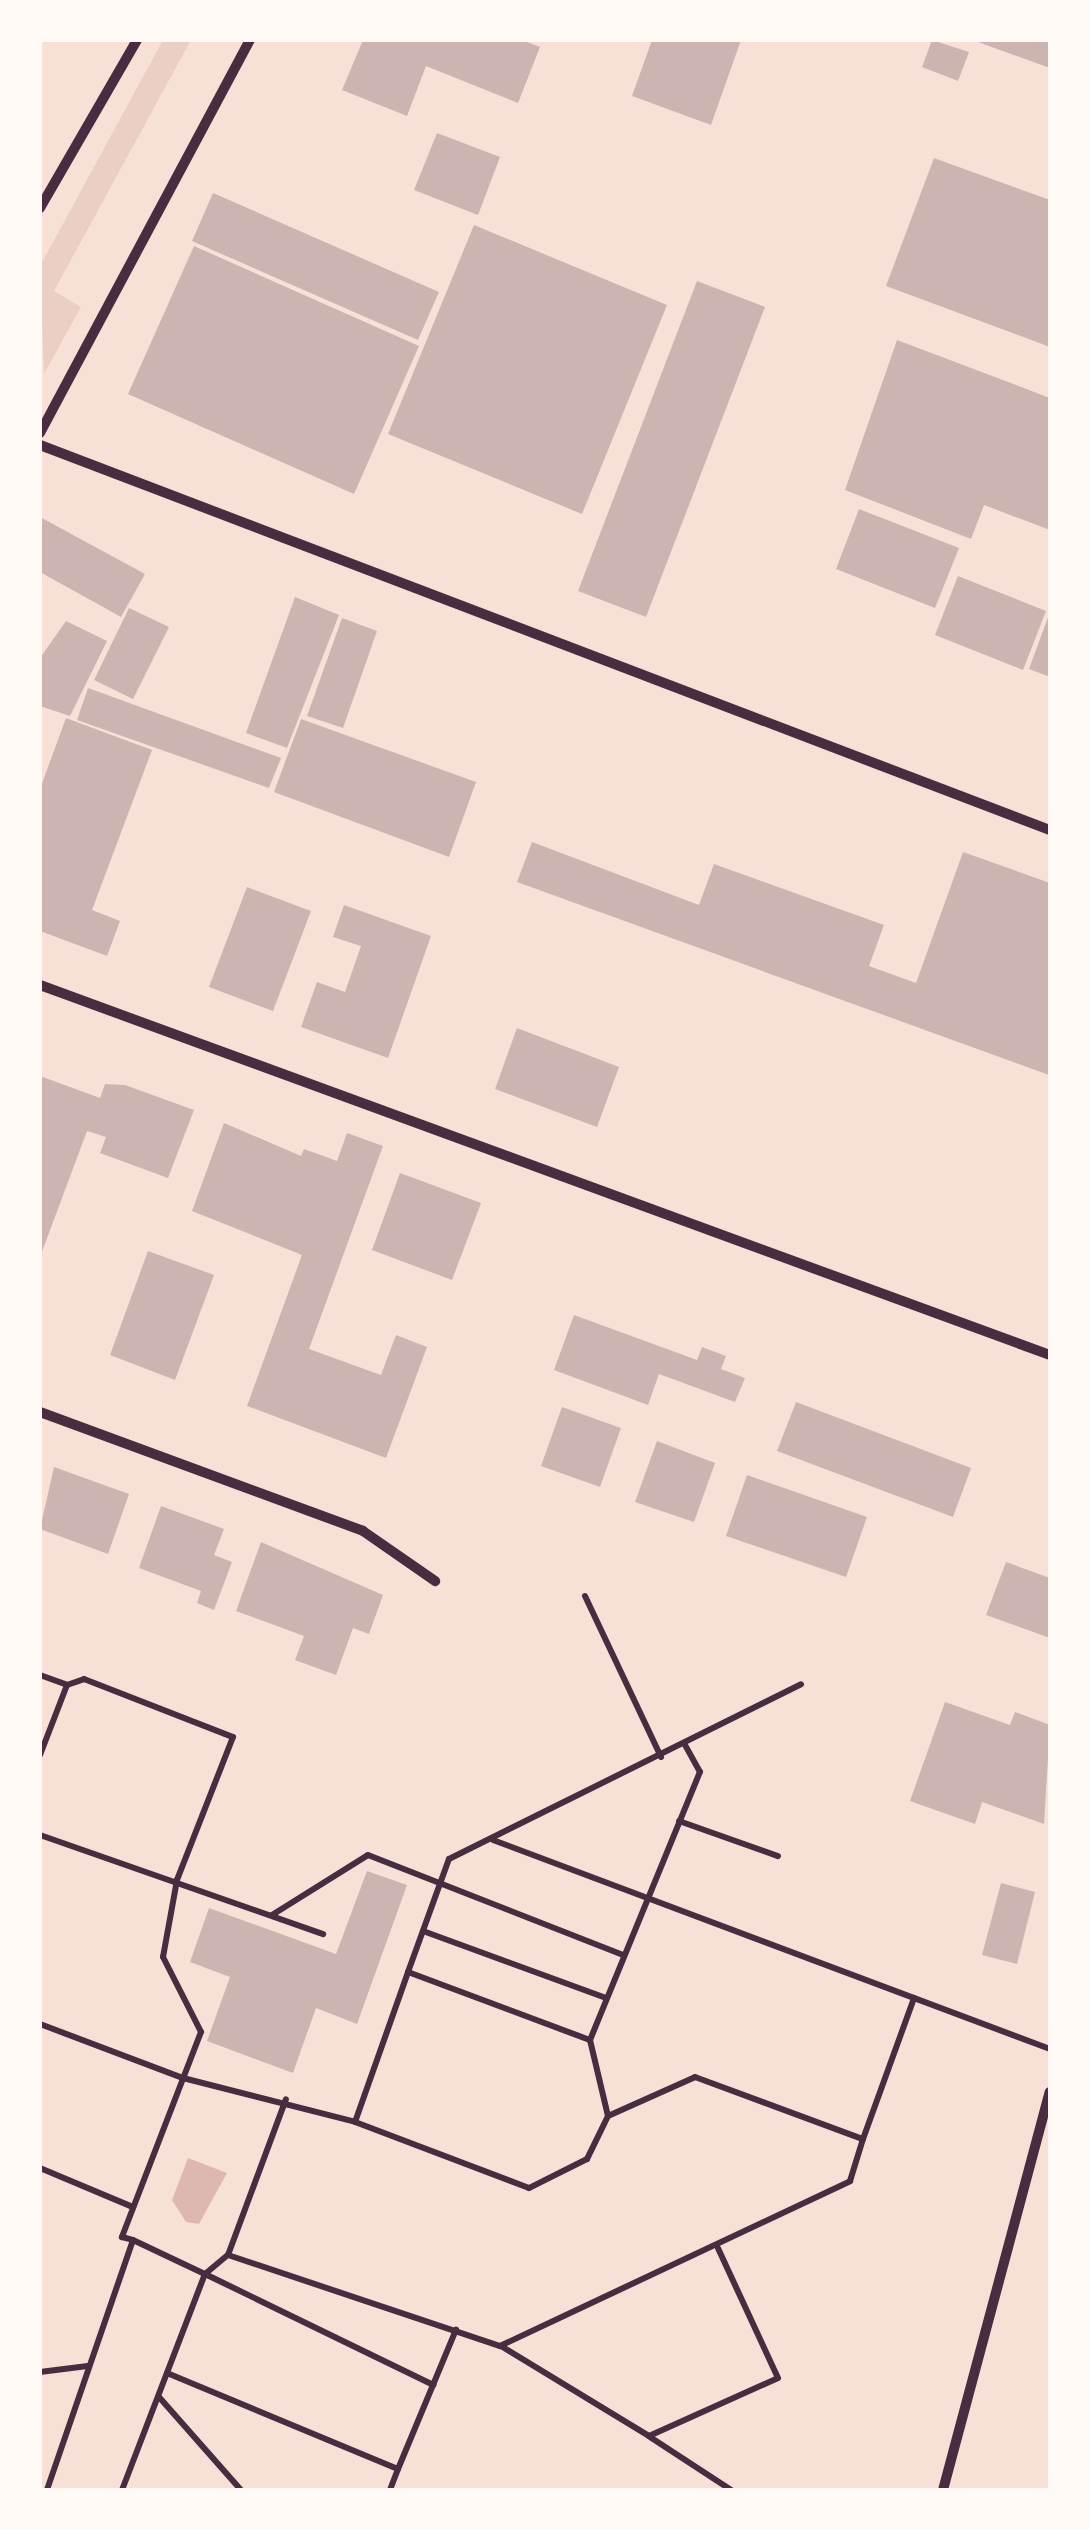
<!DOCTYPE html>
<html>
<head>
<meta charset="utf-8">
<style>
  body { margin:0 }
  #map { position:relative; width:1090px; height:2530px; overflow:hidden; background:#f7e1d7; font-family:"Work Sans",sans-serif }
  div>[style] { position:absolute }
  .green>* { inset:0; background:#ebcfc5 }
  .water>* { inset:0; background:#dcb8b0 }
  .building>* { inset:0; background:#ccb4b1 }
  .path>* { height:6px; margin:-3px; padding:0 3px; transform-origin:3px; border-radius:3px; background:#4a2c40 }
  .minor>* { height:10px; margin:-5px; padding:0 5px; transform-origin:5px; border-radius:5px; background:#4a2c40 }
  span { translate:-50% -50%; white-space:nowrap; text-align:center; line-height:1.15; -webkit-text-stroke:10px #fffaf5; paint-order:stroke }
  .frame { position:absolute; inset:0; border:42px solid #fffaf5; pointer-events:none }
</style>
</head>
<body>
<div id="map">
  <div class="green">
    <div style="clip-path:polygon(163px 40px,191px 40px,54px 291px,81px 307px,44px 374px,40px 266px)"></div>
  </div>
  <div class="water">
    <div style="clip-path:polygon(188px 2158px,227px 2173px,199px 2224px,186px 2222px,172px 2200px)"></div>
  </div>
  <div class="building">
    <div style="clip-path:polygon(363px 40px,522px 40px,540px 47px,518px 103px,426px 66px,407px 116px,342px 90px)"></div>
    <div style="clip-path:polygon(652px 40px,741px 40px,711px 125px,632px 96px)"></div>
    <div style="clip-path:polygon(932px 40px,969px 52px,958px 81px,922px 67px)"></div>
    <div style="clip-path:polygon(974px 40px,1050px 40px,1050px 68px,986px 45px)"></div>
    <div style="clip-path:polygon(437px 133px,500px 157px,478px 215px,414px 190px)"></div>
    <div style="clip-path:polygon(934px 158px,1050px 200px,1050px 347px,886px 286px)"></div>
    <div style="clip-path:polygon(213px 193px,439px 292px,418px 340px,192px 241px)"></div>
    <div style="clip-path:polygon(474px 225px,667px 305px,582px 514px,388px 434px)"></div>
    <div style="clip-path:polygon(194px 246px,419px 346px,354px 494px,128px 394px)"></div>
    <div style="clip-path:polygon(697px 281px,765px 307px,646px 617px,578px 591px)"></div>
    <div style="clip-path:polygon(897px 340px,1050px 398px,1050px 530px,984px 505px,971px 539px,845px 490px)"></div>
    <div style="clip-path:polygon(859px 509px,959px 548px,935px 608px,836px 569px)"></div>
    <div style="clip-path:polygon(40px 517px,145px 574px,121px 617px,40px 572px)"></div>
    <div style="clip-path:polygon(958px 576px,1046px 611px,1023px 670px,935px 635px)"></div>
    <div style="clip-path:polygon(295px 597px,339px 615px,287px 748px,246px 733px)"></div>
    <div style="clip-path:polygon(129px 608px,169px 627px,133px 699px,94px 680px)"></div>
    <div style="clip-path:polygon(1050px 612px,1050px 677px,1029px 669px)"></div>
    <div style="clip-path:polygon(342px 618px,377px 631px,343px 728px,307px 716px)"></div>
    <div style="clip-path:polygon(66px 621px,107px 641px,70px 716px,40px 706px,40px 658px)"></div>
    <div style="clip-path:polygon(88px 688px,281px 758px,269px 788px,77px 720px)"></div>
    <div style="clip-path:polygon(66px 718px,152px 750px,92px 910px,120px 921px,107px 956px,40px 931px,40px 789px)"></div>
    <div style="clip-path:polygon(301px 719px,476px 782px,449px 857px,274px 792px)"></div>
    <div style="clip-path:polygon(532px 842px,699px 905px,714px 864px,884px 925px,869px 966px,916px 983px,963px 852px,1050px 883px,1049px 1075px,517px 882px)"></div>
    <div style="clip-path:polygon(247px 887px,311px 911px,273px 1011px,209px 987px)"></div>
    <div style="clip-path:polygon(344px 905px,431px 936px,388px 1058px,301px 1027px,317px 982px,345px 992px,361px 946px,333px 937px)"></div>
    <div style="clip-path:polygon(517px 1028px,619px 1067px,597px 1127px,495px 1089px)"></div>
    <div style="clip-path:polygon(40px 1076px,100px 1098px,105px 1084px,125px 1085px,194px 1110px,168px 1178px,100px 1153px,106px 1137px,87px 1131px,40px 1257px)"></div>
    <div style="clip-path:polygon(224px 1123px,301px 1156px,304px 1149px,337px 1161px,347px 1133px,383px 1146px,309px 1349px,381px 1375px,396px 1335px,427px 1347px,386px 1458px,247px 1406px,302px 1255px,192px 1211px)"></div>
    <div style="clip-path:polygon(400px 1173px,481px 1203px,452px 1280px,372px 1250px)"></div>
    <div style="clip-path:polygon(148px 1251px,214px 1275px,175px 1380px,110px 1355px)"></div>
    <div style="clip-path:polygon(574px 1315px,697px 1360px,702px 1347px,726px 1356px,721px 1369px,745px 1378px,735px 1402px,659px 1374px,648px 1405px,554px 1370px)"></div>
    <div style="clip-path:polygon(796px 1402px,971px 1468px,953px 1517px,777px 1451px)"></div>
    <div style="clip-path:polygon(562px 1407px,621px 1428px,600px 1487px,541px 1466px)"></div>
    <div style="clip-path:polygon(657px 1441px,715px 1463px,694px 1522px,635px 1502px)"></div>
    <div style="clip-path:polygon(54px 1467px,129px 1494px,108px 1554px,40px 1529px)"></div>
    <div style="clip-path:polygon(747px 1475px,867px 1517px,846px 1577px,726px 1536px)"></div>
    <div style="clip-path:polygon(161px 1506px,224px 1529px,214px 1555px,232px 1562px,214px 1610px,197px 1603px,201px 1591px,139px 1568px)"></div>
    <div style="clip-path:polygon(261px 1542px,383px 1595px,369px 1634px,353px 1628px,336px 1675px,295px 1660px,304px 1636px,236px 1611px)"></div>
    <div style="clip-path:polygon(1006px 1562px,1050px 1578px,1050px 1638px,986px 1615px)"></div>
    <div style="clip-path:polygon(945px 1702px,1010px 1725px,1015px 1712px,1050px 1725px,1044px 1824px,982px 1802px,975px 1824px,910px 1801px)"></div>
    <div style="clip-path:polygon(367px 1871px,407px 1885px,357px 2024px,316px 2008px,293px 2073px,207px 2041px,230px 1977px,190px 1962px,209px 1908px,336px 1954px)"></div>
    <div style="clip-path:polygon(1001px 1883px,1035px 1892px,1017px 1964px,982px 1955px)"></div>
  </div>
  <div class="path">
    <div style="left:585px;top:1596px;width:178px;rotate:64.7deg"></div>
    <div style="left:40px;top:1675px;width:29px;rotate:20deg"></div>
    <div style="left:67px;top:1685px;width:18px;rotate:-19deg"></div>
    <div style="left:84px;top:1679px;width:160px;rotate:21.3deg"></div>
    <div style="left:233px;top:1737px;width:154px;rotate:111.4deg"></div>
    <div style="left:177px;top:1880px;width:78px;rotate:100.3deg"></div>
    <div style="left:163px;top:1957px;width:84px;rotate:63.1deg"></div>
    <div style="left:201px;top:2032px;width:220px;rotate:111.1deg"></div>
    <div style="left:122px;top:2237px;width:11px;rotate:15deg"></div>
    <div style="left:133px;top:2240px;width:264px;rotate:109deg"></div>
    <div style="left:40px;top:1755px;width:75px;rotate:-68.9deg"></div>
    <div style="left:679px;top:1821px;width:105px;rotate:19.5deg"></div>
    <div style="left:40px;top:1835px;width:300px;rotate:19.3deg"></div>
    <div style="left:493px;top:1840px;width:595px;rotate:20.57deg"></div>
    <div style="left:272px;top:1915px;width:113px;rotate:-32deg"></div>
    <div style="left:368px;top:1855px;width:274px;rotate:21.4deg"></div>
    <div style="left:423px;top:1931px;width:195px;rotate:20.1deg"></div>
    <div style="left:408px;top:1972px;width:194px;rotate:20.5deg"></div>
    <div style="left:590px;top:2040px;width:78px;rotate:76.7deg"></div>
    <div style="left:608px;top:2116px;width:48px;rotate:116deg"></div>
    <div style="left:587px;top:2159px;width:65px;rotate:153.4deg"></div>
    <div style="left:529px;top:2188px;width:186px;rotate:-159.2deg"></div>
    <div style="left:355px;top:2122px;width:159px;rotate:-70.5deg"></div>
    <div style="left:408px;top:1972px;width:120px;rotate:-70.1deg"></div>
    <div style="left:449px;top:1859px;width:393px;rotate:-26.4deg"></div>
    <div style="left:40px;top:2024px;width:153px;rotate:20.7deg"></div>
    <div style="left:183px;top:2078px;width:178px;rotate:14.3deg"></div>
    <div style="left:590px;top:2040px;width:290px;rotate:-67.7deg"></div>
    <div style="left:700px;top:1772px;width:31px;rotate:-119deg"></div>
    <div style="left:608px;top:2116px;width:95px;rotate:-24.1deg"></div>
    <div style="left:695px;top:2077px;width:179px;rotate:20.3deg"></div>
    <div style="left:863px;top:2139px;width:150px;rotate:-70.1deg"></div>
    <div style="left:40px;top:2168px;width:101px;rotate:22.8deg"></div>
    <div style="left:133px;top:2240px;width:80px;rotate:25.3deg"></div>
    <div style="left:205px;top:2274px;width:30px;rotate:-40deg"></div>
    <div style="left:228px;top:2255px;width:166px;rotate:-69.6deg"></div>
    <div style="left:228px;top:2255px;width:287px;rotate:18.5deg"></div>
    <div style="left:500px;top:2346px;width:387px;rotate:-25.2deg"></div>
    <div style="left:850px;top:2181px;width:44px;rotate:-72.8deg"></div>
    <div style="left:501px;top:2346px;width:173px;rotate:31.3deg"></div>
    <div style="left:649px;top:2436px;width:141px;rotate:-24.2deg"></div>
    <div style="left:778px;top:2378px;width:143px;rotate:-114.8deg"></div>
    <div style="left:40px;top:2372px;width:48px;rotate:-7.1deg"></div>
    <div style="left:167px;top:2373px;width:250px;rotate:22.6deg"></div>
    <div style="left:398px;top:2469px;width:22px;rotate:111deg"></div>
    <div style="left:159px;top:2397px;width:124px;rotate:48.6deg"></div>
    <div style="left:650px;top:2437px;width:97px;rotate:33.2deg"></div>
    <div style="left:398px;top:2469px;width:151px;rotate:-67.4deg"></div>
    <div style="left:122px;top:2490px;width:231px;rotate:-69deg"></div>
    <div style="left:205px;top:2274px;width:254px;rotate:25.9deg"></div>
  </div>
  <div class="minor">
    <div style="left:40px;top:208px;width:194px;rotate:-60deg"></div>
    <div style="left:40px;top:433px;width:446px;rotate:-61.9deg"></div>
    <div style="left:40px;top:445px;width:1081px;rotate:20.87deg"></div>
    <div style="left:40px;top:985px;width:1076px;rotate:20.12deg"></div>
    <div style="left:40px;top:1412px;width:344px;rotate:20.2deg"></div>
    <div style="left:363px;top:1531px;width:88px;rotate:34.8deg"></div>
    <div style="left:943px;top:2490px;width:412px;rotate:-75deg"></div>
  </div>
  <div class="frame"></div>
</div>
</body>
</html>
